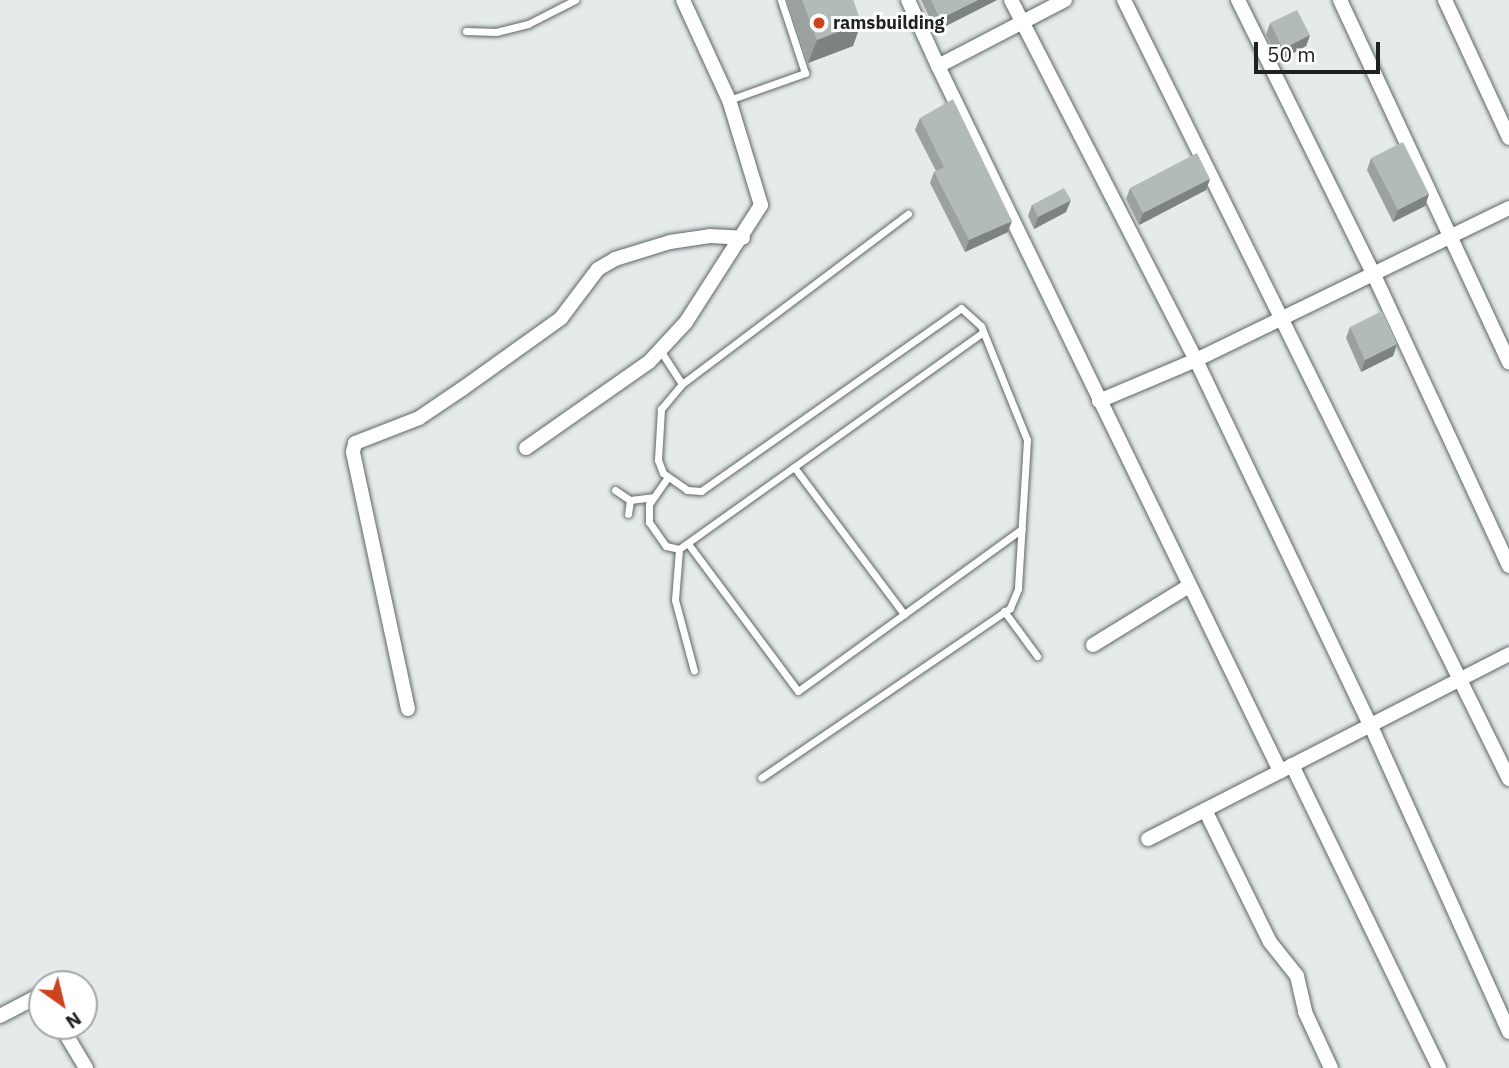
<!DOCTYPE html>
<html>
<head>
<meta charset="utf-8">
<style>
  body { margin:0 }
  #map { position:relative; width:1509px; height:1068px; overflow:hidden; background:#e4ebea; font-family:"IBM Plex Sans",sans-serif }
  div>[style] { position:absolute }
  .roads { filter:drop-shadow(0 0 2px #5f6665) drop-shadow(0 0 2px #5f6665) }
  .lane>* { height:7px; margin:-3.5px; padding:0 3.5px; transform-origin:3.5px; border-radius:3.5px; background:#fff }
  .street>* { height:14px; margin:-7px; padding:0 7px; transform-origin:7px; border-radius:7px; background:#fff }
  .wall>* { inset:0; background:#9aa19f }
  .shaded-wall>* { inset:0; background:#7d8382 }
  .building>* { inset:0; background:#b3bbb9 }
  .dots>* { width:19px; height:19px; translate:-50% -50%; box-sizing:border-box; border:4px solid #fff; border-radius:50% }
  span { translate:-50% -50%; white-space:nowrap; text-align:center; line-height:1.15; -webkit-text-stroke:6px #fff; paint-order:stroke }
  .poi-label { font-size:18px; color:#1f2222; font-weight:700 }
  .left { translate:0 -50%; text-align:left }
  .north { position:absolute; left:28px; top:970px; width:70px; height:70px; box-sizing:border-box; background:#fff; border:2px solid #a5a7a7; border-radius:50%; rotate:146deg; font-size:19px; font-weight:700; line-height:28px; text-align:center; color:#1f2222 }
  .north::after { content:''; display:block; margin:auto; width:24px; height:32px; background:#cc431d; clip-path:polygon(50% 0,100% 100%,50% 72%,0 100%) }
  .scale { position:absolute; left:1254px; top:42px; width:126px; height:32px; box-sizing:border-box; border:4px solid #1f2222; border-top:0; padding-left:9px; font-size:21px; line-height:24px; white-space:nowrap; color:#1f2222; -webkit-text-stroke:5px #fff; paint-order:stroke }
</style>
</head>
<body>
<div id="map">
  <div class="roads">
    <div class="lane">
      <div style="left:466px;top:31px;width:30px;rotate:2deg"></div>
      <div style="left:496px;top:32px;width:33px;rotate:-14deg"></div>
      <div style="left:528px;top:24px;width:53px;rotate:-27.1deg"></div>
      <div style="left:729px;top:100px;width:81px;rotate:-19.6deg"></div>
      <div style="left:805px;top:73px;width:77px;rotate:-108.2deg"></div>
      <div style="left:660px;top:350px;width:40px;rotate:57.1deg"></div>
      <div style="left:682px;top:384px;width:33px;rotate:130deg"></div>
      <div style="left:661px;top:409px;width:51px;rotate:93.4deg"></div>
      <div style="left:658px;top:460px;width:14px;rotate:69deg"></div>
      <div style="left:663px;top:473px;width:29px;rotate:35deg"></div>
      <div style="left:687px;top:490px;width:14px;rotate:4deg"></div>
      <div style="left:701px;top:491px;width:318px;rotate:-35.1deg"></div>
      <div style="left:961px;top:308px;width:27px;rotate:42deg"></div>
      <div style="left:981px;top:326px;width:123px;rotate:68deg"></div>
      <div style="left:1027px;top:440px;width:149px;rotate:93.5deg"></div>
      <div style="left:1018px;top:589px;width:21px;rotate:113deg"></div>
      <div style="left:1010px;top:608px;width:301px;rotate:145.7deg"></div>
      <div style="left:682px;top:384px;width:283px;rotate:-37deg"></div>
      <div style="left:794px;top:467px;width:184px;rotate:53.2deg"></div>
      <div style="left:668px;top:477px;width:33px;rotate:125deg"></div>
      <div style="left:649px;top:504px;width:18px;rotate:90deg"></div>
      <div style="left:649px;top:522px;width:29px;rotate:55deg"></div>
      <div style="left:666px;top:546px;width:13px;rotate:13deg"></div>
      <div style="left:679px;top:549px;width:372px;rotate:-35.5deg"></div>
      <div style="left:615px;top:490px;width:18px;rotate:34deg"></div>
      <div style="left:630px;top:500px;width:14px;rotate:98deg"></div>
      <div style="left:630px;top:500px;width:23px;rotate:-7deg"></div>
      <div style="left:689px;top:545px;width:182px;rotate:53.3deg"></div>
      <div style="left:798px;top:691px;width:276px;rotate:-35.9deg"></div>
      <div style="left:679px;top:549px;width:51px;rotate:94.5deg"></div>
      <div style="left:675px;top:600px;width:73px;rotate:75deg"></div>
      <div style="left:1004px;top:611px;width:56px;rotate:53.7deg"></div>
    </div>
    <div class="street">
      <div style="left:908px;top:0;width:72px;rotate:65.6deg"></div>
      <div style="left:1011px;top:0;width:405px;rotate:62.8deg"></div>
      <div style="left:1196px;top:360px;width:403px;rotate:64.5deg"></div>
      <div style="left:1370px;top:724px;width:338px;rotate:65.7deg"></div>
      <div style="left:1065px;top:0;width:143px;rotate:152.5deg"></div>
      <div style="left:938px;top:66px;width:784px;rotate:64.12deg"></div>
      <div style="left:1124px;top:0;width:869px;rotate:63.7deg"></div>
      <div style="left:1238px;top:0;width:305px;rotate:63.7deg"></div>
      <div style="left:1373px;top:273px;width:323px;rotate:65.1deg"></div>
      <div style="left:1340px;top:0;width:400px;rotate:65deg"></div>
      <div style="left:1445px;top:0;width:152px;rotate:65.1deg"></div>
      <div style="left:1099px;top:401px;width:105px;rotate:-22.9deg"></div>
      <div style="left:1196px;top:360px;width:348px;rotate:-25.9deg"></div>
      <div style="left:526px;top:448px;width:150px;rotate:-35deg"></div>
      <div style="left:649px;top:362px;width:54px;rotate:-47.2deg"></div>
      <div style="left:686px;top:322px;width:139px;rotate:-57.3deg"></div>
      <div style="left:761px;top:205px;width:110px;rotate:-106.9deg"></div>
      <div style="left:729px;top:100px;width:110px;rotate:-114.7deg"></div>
      <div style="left:1093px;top:645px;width:113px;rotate:-31.6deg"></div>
      <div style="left:408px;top:709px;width:263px;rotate:-102.1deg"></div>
      <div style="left:353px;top:452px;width:9px;rotate:-77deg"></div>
      <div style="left:355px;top:443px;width:69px;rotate:-21.3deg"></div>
      <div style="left:419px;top:418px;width:52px;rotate:-34deg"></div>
      <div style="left:462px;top:389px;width:122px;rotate:-35.6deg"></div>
      <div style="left:561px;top:318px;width:61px;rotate:-52.9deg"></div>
      <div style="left:598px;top:269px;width:20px;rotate:-30deg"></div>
      <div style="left:615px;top:259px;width:58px;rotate:-17.2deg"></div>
      <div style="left:670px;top:242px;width:40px;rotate:-8.5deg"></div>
      <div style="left:710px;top:236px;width:33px;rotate:3deg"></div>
      <div style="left:1292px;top:765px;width:337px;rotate:64.1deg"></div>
      <div style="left:1205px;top:810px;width:147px;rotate:63.8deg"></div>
      <div style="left:1270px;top:942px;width:43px;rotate:51.5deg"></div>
      <div style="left:1297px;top:976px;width:37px;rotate:77deg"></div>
      <div style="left:1305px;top:1012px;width:62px;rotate:65.1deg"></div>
      <div style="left:1148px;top:839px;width:406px;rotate:-27.1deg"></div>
      <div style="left:0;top:1016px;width:47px;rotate:-27.6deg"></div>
      <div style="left:61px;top:1026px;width:49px;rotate:59.2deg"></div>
    </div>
  </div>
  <div class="wall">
    <div style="clip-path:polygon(786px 0,853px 0,861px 23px,853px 46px,808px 63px)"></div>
    <div style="clip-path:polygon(921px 0,997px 0,936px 31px)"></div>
    <div style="clip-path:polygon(1270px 23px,1310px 35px,1306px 46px,1279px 61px,1266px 35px)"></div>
    <div style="clip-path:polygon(920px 118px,1008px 232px,965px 252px,930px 183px,934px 172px,936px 171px,915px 130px)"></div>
    <div style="clip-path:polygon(1371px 158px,1429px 194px,1425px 206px,1393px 222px,1367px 170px)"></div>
    <div style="clip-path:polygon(1210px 179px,1206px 190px,1139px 225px,1126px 199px,1130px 188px)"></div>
    <div style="clip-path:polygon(1032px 205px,1066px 212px,1034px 229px,1028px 216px)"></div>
    <div style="clip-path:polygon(1350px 327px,1397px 344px,1393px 356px,1361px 372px,1346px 338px)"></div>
  </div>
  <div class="shaded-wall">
    <div style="clip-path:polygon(978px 0,997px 0,936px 31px,940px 19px)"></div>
    <div style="clip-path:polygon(861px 23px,853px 46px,808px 63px,817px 40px)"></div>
    <div style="clip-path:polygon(1310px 35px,1306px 46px,1279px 61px,1283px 49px)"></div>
    <div style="clip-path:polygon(1210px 179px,1206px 190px,1139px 225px,1143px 213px)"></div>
    <div style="clip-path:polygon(1429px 194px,1425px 206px,1393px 222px,1398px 210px)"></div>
    <div style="clip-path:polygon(1071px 200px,1066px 212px,1034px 229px,1038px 217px)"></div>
    <div style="clip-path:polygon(1012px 221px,1008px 232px,965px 252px,969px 240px)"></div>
    <div style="clip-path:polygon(1397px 344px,1393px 356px,1361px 372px,1365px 360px)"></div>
  </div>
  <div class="building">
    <div style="clip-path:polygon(802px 0,853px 0,861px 23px,817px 40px)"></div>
    <div style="clip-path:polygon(931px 0,978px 0,940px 19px)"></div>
    <div style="clip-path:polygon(1297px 10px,1310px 35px,1283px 49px,1270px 23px)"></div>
    <div style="clip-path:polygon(953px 99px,1012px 221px,969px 240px,934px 172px,944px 167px,920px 118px)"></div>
    <div style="clip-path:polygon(1403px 142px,1429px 194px,1398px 210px,1371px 158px)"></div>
    <div style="clip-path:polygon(1197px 153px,1210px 179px,1143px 213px,1130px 188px)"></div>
    <div style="clip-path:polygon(1064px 188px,1071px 200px,1038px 217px,1032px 205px)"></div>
    <div style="clip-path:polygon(1382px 311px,1397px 344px,1365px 360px,1350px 327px)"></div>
  </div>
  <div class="dots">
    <div style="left:819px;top:23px;background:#cc431d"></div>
  </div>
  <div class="poi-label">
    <span class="left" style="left:833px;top:23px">ramsbuilding</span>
  </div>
  <div class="north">N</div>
  <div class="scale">50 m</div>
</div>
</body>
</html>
